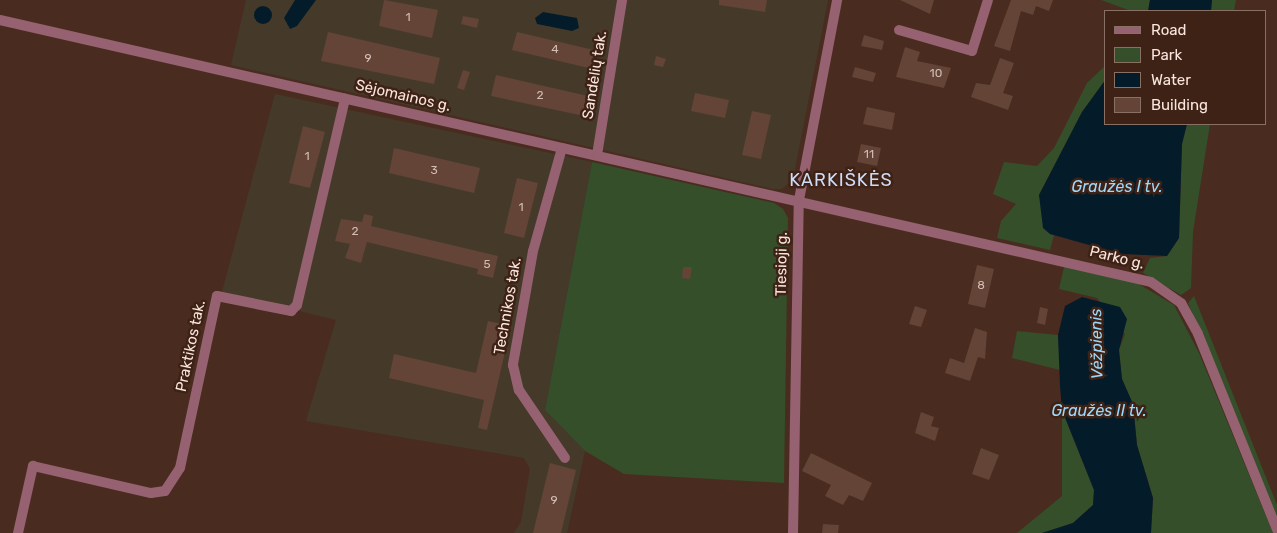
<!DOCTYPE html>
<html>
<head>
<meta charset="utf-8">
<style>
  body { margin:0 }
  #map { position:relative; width:1277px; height:533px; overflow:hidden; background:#492c1f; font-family:Rubik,sans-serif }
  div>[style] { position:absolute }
  .industrial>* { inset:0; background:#453a2a }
  .green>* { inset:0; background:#354f2a }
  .water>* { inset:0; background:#041c2a }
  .round { border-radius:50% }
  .building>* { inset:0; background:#634436 }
  .minor>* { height:10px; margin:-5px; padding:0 5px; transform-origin:5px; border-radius:5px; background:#966170 }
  span { translate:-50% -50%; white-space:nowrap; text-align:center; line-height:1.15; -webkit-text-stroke:5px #3e2215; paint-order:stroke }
  .number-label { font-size:12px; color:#d4beb4 }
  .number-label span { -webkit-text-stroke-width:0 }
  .street-label { font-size:15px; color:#fae6de }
  .water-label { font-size:16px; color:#9cd8fb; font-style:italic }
  .quarter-label { font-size:18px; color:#cfdcf7; letter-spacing:1px }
  .legend { position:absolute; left:1104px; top:10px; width:162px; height:115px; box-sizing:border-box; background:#3e2215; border:1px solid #897065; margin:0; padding:6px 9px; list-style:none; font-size:15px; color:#fae6de }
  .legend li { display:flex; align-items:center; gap:10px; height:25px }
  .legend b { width:25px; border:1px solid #897065 }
</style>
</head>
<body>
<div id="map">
  <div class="industrial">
    <div style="clip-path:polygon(246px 0,828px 0,793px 179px,782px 189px,773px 189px,231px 65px)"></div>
    <div style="clip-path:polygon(275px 94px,592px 162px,545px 410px,585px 451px,567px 533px,514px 533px,521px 522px,530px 469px,524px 458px,306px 421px,336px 320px,222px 292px)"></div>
  </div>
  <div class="green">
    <div style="clip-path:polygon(1101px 0,1150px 0,1148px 11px,1131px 11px)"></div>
    <div style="clip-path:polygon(1212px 0,1236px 0,1234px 11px,1211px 11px)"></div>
    <div style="clip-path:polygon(1106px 65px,1106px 79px,1082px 112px,1039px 195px,1050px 234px,1054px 235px,1050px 250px,997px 238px,1001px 221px,1016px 204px,993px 194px,1004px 162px,1037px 166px,1054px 148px,1087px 83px)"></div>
    <div style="clip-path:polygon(1187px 124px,1210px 124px,1193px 232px,1191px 288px,1181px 295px,1143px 273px,1150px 258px,1167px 256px,1179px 238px,1182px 144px)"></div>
    <div style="clip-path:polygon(592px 162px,774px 203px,783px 209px,788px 218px,784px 483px,624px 474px,585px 451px,545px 410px)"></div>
    <div style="clip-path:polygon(1064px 267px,1137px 283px,1174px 305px,1199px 353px,1273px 533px,1151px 533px,1153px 498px,1137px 445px,1133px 404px,1122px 379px,1119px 350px,1125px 334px,1097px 298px,1059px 289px)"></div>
    <div style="clip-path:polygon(1194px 296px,1277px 505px,1277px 517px,1188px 303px)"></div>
    <div style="clip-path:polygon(1017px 331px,1058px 335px,1060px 370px,1012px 358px)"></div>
    <div style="clip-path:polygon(1062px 410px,1094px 490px,1093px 505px,1073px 523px,1042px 533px,1017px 533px,1062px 496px)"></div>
  </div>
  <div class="water">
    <div style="clip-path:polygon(295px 0,316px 0,297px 26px,290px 29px,284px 18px)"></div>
    <div style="clip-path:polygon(1150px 0,1212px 0,1211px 11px,1148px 11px)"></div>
    <div class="round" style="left:254px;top:6px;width:18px;height:18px"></div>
    <div style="clip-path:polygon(543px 12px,577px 18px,579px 28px,572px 31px,537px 24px,535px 18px)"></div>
    <div style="clip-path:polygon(1106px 79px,1106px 124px,1187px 124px,1182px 144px,1179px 238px,1167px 256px,1121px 254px,1050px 234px,1043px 228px,1039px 195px,1082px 112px)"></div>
    <div style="clip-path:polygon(1082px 297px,1120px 307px,1127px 319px,1119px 350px,1122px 379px,1133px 404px,1137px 445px,1153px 498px,1151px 533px,1042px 533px,1073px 523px,1093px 505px,1094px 490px,1062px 410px,1060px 386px,1058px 335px,1065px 306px)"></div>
  </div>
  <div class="building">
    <div style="clip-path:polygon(384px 0,438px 10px,432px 38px,379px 26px)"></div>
    <div style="clip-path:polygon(719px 0,767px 0,765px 12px,719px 5px)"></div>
    <div style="clip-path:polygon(900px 0,934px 0,930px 14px)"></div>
    <div style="clip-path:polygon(1011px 0,1053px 0,1049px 11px,1036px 6px,1033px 15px,1021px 11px,1010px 51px,994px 46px)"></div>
    <div style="clip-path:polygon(463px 16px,479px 19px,477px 28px,461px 24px)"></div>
    <div style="clip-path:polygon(328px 32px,440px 58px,434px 84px,321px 61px)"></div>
    <div style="clip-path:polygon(517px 32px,598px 51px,593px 69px,512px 50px)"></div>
    <div style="clip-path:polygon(864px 35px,884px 41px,882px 50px,861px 46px)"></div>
    <div style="clip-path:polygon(905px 47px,920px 52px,917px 61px,951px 68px,944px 88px,896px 77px)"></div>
    <div style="clip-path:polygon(656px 56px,666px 59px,663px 67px,654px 65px)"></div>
    <div style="clip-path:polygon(1000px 58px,1014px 63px,1003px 93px,1013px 96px,1008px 110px,971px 97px,976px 83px,990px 85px)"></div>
    <div style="clip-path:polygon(855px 67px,876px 73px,873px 82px,852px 77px)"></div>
    <div style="clip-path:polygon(463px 70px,470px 72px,464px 90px,457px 88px)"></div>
    <div style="clip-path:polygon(496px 75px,588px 96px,584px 116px,491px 96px)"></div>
    <div style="clip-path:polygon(695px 93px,729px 100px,725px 118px,691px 111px)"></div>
    <div style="clip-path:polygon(867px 107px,895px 113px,892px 130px,863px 124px)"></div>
    <div style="clip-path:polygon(752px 111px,771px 115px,761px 159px,742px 155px)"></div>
    <div style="clip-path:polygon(303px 126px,325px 132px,310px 188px,289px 183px)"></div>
    <div style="clip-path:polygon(861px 144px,881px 148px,877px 166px,857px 162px)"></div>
    <div style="clip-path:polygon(394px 148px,480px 168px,474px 193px,389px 173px)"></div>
    <div style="clip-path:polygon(517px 178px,538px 183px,524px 238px,504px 233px)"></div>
    <div style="clip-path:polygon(364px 214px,373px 216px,371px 226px,498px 256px,493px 278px,477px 274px,478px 269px,367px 242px,361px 263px,345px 258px,350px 244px,335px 241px,341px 219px,362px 222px)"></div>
    <div style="clip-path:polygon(977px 265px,994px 269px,985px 308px,968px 304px)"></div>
    <div style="clip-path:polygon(683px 267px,692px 267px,690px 279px,682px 278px)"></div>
    <div style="clip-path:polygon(915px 306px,927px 310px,921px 327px,909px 324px)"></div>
    <div style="clip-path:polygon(1040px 307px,1048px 309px,1045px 325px,1037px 323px)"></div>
    <div style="clip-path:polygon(488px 321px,511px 326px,487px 430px,478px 428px,484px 400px,389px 378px,394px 354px,476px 373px)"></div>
    <div style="clip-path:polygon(975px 328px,987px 332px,985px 359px,978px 357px,970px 381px,945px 373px,950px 358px,964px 363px)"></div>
    <div style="clip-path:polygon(921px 412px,934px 417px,931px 426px,939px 428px,935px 441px,915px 433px)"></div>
    <div style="clip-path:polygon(981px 448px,999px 455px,989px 480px,972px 474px)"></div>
    <div style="clip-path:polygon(811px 453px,872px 483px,863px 501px,849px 495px,843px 505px,825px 496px,831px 485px,802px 471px)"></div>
    <div style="clip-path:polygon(550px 463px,576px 470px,561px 533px,533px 533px)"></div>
    <div style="clip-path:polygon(823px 524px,839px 525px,838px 533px,822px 533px)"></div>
  </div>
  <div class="minor">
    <div style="left:0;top:20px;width:1180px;rotate:12.82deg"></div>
    <div style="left:1151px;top:282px;width:37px;rotate:35deg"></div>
    <div style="left:1181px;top:303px;width:35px;rotate:61deg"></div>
    <div style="left:1198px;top:334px;width:211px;rotate:68deg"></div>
    <div style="left:899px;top:30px;width:76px;rotate:16deg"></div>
    <div style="left:972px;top:51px;width:53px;rotate:-72.6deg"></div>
    <div style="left:562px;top:148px;width:107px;rotate:105.7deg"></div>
    <div style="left:533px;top:251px;width:116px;rotate:100deg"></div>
    <div style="left:513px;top:365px;width:26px;rotate:77deg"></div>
    <div style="left:519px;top:390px;width:82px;rotate:55.9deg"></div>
    <div style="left:597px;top:155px;width:157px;rotate:-80.8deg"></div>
    <div style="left:18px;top:533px;width:69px;rotate:-77.4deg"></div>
    <div style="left:33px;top:466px;width:121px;rotate:12.9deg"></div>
    <div style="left:151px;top:493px;width:14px;rotate:-8deg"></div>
    <div style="left:165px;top:491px;width:27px;rotate:-57deg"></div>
    <div style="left:180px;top:468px;width:176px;rotate:-77.9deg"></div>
    <div style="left:217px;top:296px;width:76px;rotate:11.5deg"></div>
    <div style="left:291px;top:311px;width:8px;rotate:-45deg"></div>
    <div style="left:297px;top:305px;width:212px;rotate:-76.9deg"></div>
    <div style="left:793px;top:533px;width:333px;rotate:-89deg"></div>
    <div style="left:799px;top:200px;width:204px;rotate:-79.2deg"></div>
  </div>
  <div class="number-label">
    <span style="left:408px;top:18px">1</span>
    <span style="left:555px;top:50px">4</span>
    <span style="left:368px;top:59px">9</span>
    <span style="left:936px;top:74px">10</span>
    <span style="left:540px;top:96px">2</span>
    <span style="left:869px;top:155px">11</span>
    <span style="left:307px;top:157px">1</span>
    <span style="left:434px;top:171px">3</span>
    <span style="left:521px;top:208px">1</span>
    <span style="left:355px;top:232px">2</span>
    <span style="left:487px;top:265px">5</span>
    <span style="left:981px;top:286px">8</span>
    <span style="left:554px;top:501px">9</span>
  </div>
  <div class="street-label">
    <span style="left:595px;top:75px;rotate:-81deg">Sandėlių tak.</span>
    <span style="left:403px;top:96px;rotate:13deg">Sėjomainos g.</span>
    <span style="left:1117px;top:258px;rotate:14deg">Parko g.</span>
    <span style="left:782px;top:264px;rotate:-89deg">Tiesioji g.</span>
    <span style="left:508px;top:306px;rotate:-80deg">Technikos tak.</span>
    <span style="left:191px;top:346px;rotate:-78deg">Praktikos tak.</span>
  </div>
  <div class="water-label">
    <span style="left:1117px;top:187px">Graužės I tv.</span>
    <span style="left:1097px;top:344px;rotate:-91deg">Vėžpienis</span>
    <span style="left:1099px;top:411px">Graužės II tv.</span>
  </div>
  <div class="quarter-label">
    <span style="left:841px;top:180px">KARKIŠKĖS</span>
  </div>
  <ul class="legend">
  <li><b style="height:6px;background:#966170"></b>Road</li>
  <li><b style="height:14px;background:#354f2a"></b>Park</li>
  <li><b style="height:14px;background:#041c2a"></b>Water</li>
  <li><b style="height:14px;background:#634436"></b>Building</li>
  </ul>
</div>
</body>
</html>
